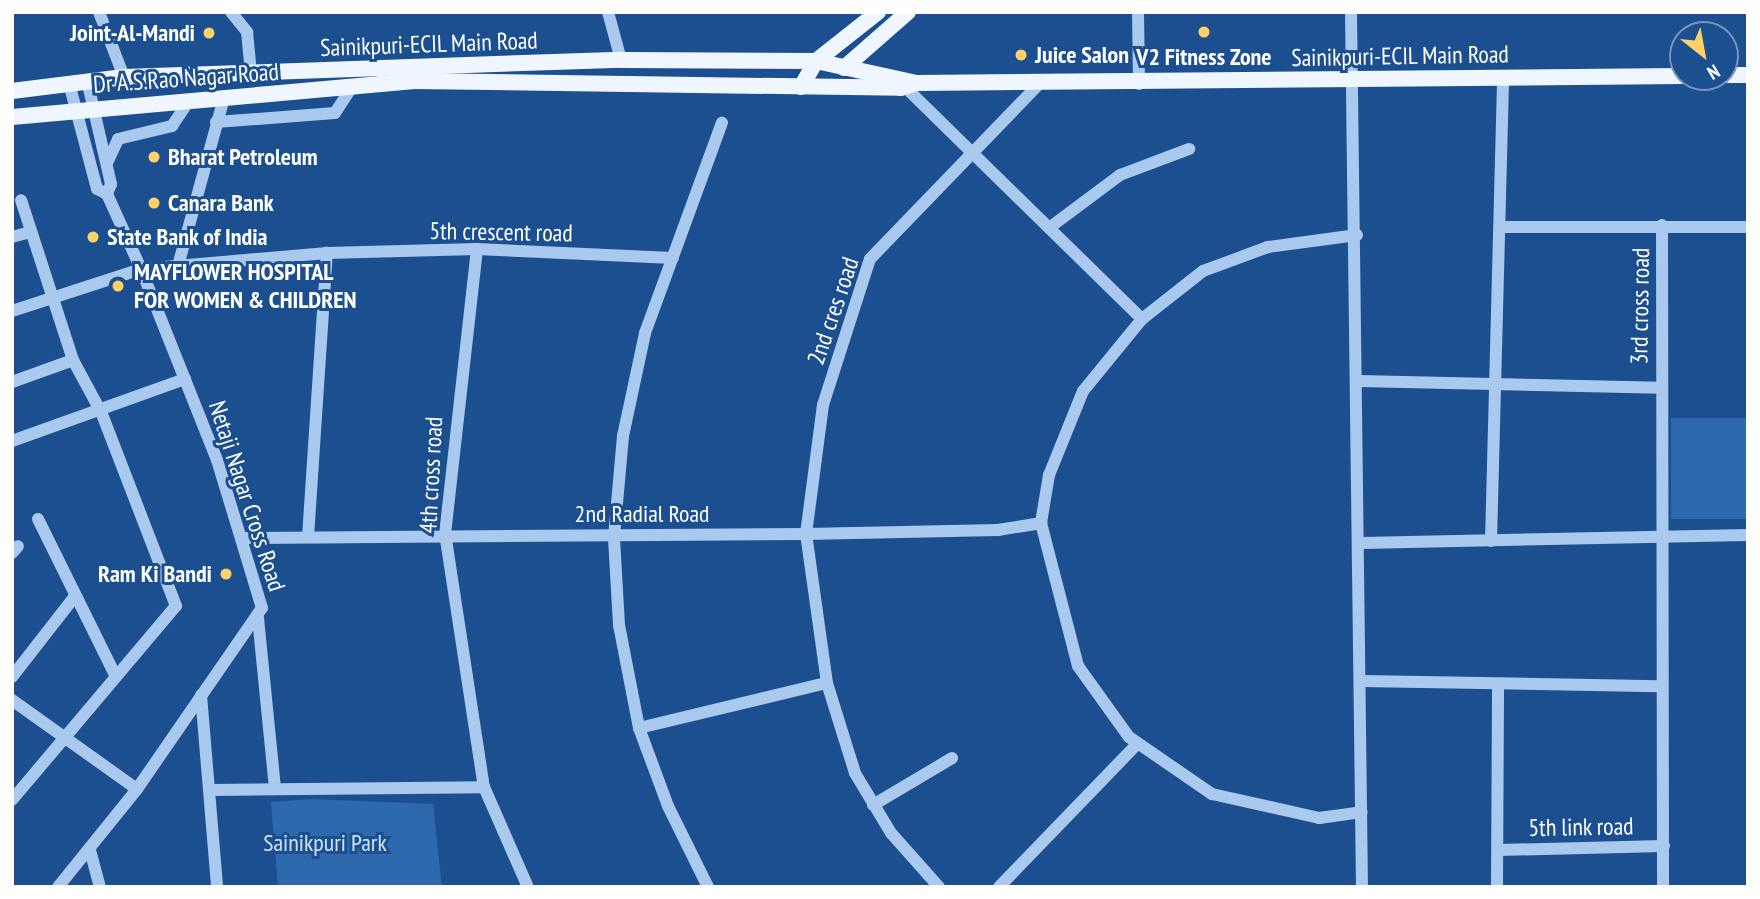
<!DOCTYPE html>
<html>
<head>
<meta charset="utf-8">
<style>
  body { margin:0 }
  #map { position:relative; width:1760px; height:899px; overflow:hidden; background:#1b4f8f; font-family:"PT Sans Narrow",sans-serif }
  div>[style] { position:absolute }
  .green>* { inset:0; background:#2e69ad }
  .minor>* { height:12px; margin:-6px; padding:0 6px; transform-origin:6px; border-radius:6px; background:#a9c9ee }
  .major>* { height:16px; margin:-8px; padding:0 8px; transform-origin:8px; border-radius:8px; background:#f0f6ff }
  .dots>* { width:19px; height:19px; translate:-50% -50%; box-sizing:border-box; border:4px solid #1b4f8f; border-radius:50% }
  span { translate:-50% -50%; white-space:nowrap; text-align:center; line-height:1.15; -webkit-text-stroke:6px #1b4f8f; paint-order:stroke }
  .poi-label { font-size:24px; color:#fff; font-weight:700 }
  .right { translate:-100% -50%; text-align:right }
  .left { translate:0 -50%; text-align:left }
  .street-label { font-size:24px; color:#fff }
  .park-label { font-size:24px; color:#cfe3fa }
  .frame { position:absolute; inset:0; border:14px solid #fff; pointer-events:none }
  .north { position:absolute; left:1669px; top:21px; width:70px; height:70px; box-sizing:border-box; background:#1b4f8f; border:2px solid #7695bc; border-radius:50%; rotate:149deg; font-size:19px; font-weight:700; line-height:28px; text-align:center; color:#fff }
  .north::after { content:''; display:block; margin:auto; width:24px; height:32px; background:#ffd166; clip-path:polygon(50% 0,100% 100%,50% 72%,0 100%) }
</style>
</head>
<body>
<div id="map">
  <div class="green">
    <div style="clip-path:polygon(1671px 418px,1748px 418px,1748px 519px,1671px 519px)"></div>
    <div style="clip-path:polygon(312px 799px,433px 804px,442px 887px,278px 887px,271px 802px)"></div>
  </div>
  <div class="minor">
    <div style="left:99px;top:12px;width:70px;rotate:69deg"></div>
    <div style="left:231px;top:12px;width:26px;rotate:51deg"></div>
    <div style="left:247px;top:32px;width:41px;rotate:84.4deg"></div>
    <div style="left:608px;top:12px;width:50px;rotate:74.8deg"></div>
    <div style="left:1138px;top:12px;width:72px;rotate:89.2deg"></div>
    <div style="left:1351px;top:12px;width:875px;rotate:89.28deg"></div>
    <div style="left:87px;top:80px;width:107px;rotate:77deg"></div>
    <div style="left:111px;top:184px;width:11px;rotate:112deg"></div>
    <div style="left:900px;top:82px;width:339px;rotate:44.4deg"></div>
    <div style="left:216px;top:122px;width:119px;rotate:-4.3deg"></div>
    <div style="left:335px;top:113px;width:30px;rotate:-57deg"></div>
    <div style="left:107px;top:163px;width:26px;rotate:-65deg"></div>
    <div style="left:118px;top:139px;width:56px;rotate:-13.5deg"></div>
    <div style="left:172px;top:126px;width:29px;rotate:-56deg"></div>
    <div style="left:1662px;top:225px;width:662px;rotate:89.91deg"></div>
    <div style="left:1503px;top:227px;width:245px"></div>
    <div style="left:1049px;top:228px;width:89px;rotate:-36.7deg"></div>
    <div style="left:1120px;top:175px;width:74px;rotate:-20.6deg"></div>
    <div style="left:1357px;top:235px;width:90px;rotate:172.3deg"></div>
    <div style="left:1268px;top:247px;width:69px;rotate:159.7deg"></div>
    <div style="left:1203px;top:271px;width:78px;rotate:141.8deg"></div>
    <div style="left:1142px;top:319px;width:93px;rotate:129.3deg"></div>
    <div style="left:1083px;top:391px;width:91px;rotate:112deg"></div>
    <div style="left:1049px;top:475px;width:49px;rotate:99.5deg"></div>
    <div style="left:1041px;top:523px;width:148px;rotate:75.5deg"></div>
    <div style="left:1078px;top:666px;width:87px;rotate:54.3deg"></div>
    <div style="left:1129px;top:737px;width:101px;rotate:34.5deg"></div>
    <div style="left:1212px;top:794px;width:110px;rotate:12.6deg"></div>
    <div style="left:1319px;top:818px;width:43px;rotate:-7.9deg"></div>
    <div style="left:12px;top:237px;width:20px;rotate:-15deg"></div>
    <div style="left:477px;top:249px;width:286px;rotate:96.4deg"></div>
    <div style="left:445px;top:533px;width:257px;rotate:81.3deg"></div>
    <div style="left:484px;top:787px;width:109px;rotate:66.3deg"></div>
    <div style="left:178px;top:266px;width:174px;rotate:-74.7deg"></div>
    <div style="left:12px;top:311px;width:136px;rotate:-18deg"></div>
    <div style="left:141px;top:269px;width:187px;rotate:-4.9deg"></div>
    <div style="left:327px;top:253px;width:150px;rotate:-1.5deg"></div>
    <div style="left:477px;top:249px;width:196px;rotate:2.6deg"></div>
    <div style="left:1359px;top:381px;width:301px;rotate:1.3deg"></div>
    <div style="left:12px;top:382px;width:65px;rotate:-19.8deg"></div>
    <div style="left:12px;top:441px;width:184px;rotate:-19.7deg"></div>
    <div style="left:38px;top:519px;width:174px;rotate:63.7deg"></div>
    <div style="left:308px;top:537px;width:285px;rotate:-86.2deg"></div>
    <div style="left:242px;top:538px;width:564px;rotate:-0.41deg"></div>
    <div style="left:806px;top:534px;width:192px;rotate:-1.2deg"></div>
    <div style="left:998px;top:530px;width:44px;rotate:-9.2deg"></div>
    <div style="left:1491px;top:541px;width:463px;rotate:-88.5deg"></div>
    <div style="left:1362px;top:543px;width:386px;rotate:-1.2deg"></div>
    <div style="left:12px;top:553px;width:9px;rotate:-49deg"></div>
    <div style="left:258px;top:618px;width:170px;rotate:84.3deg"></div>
    <div style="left:12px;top:677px;width:103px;rotate:-52.1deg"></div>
    <div style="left:1362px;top:681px;width:297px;rotate:1deg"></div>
    <div style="left:201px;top:695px;width:193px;rotate:85.2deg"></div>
    <div style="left:12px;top:700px;width:153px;rotate:35.5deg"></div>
    <div style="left:639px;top:728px;width:193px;rotate:-13.5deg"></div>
    <div style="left:210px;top:790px;width:274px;rotate:-0.6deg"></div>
    <div style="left:12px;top:800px;width:254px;rotate:-49.8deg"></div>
    <div style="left:176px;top:606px;width:208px;rotate:-111.1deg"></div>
    <div style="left:101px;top:412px;width:59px;rotate:-118.3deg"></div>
    <div style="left:73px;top:360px;width:168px;rotate:-108deg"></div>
    <div style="left:873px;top:805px;width:92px;rotate:-30.7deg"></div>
    <div style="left:90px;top:850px;width:38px;rotate:75deg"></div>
    <div style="left:1499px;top:850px;width:165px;rotate:-1.4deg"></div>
    <div style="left:58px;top:887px;width:126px;rotate:-51.1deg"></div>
    <div style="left:137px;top:789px;width:220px;rotate:-55.4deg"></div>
    <div style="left:262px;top:608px;width:155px;rotate:-106.9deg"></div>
    <div style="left:217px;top:460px;width:206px;rotate:-111.7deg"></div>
    <div style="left:141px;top:269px;width:82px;rotate:-114.4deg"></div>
    <div style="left:107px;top:194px;width:11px;rotate:-153deg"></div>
    <div style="left:97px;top:189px;width:110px;rotate:-104.8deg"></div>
    <div style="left:708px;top:887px;width:90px;rotate:-116.3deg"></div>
    <div style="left:668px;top:806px;width:83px;rotate:-110.4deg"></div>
    <div style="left:639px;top:728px;width:105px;rotate:-101deg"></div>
    <div style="left:619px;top:625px;width:88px;rotate:-93.3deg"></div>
    <div style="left:614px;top:537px;width:101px;rotate:-84.9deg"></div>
    <div style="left:623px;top:436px;width:105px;rotate:-77.9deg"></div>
    <div style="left:645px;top:333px;width:224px;rotate:-69.9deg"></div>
    <div style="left:939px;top:887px;width:72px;rotate:-131.6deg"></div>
    <div style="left:891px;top:833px;width:70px;rotate:-121deg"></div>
    <div style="left:855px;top:773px;width:94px;rotate:-107.3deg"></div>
    <div style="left:827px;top:683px;width:150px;rotate:-98deg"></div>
    <div style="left:806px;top:534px;width:130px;rotate:-82.5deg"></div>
    <div style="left:823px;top:405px;width:153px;rotate:-72.2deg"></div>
    <div style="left:870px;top:259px;width:240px;rotate:-46deg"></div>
    <div style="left:999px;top:887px;width:199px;rotate:-46deg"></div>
    <div style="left:1497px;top:887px;width:203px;rotate:-89.7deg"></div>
  </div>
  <div class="major">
    <div style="left:844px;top:68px;width:85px;rotate:-41.2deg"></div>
    <div style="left:1725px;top:75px;width:23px"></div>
    <div style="left:801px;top:87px;width:30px;rotate:-60deg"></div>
    <div style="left:816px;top:61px;width:79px;rotate:-38.3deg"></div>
    <div style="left:12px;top:91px;width:113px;rotate:-7.1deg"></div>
    <div style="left:124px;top:77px;width:497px;rotate:-2deg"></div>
    <div style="left:621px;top:60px;width:195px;rotate:0.3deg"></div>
    <div style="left:816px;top:61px;width:102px;rotate:12.4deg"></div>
    <div style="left:12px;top:117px;width:404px;rotate:-5.1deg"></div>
    <div style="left:414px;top:81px;width:487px;rotate:0.8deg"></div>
    <div style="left:901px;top:88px;width:16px;rotate:-18deg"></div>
    <div style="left:916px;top:83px;width:767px;rotate:-0.52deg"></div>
  </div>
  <div class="dots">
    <div style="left:1204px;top:32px;background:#ffd166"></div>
    <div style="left:209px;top:33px;background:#ffd166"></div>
    <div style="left:1021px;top:55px;background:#ffd166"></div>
    <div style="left:154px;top:157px;background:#ffd166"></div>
    <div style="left:154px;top:203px;background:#ffd166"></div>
    <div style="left:93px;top:237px;background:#ffd166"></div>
    <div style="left:118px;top:286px;background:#ffd166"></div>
    <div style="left:226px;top:574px;background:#ffd166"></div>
  </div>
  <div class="poi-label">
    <span class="right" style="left:195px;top:33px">Joint-Al-Mandi</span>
    <span class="left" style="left:1035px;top:55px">Juice Salon</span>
    <span style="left:1204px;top:57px">V2 Fitness Zone</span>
    <span class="left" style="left:168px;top:157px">Bharat Petroleum</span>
    <span class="left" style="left:168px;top:203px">Canara Bank</span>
    <span class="left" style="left:107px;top:237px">State Bank of India</span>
    <span class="left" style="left:134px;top:286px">MAYFLOWER HOSPITAL<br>FOR WOMEN &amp; CHILDREN</span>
    <span class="right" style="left:212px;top:574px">Ram Ki Bandi</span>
  </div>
  <div class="street-label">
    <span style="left:429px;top:44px;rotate:-2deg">Sainikpuri-ECIL Main Road</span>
    <span style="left:1400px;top:56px;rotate:-1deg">Sainikpuri-ECIL Main Road</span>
    <span style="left:186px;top:78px;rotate:-4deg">Dr A.S.Rao Nagar Road</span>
    <span style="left:501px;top:232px;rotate:1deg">5th crescent road</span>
    <span style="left:1640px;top:306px;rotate:-89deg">3rd cross road</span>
    <span style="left:833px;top:311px;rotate:-71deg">2nd cres road</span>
    <span style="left:431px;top:475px;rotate:-87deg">4th cross road</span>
    <span style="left:247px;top:496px;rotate:72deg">Netaji Nagar Cross Road</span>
    <span style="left:642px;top:514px">2nd Radial Road</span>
    <span style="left:1581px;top:827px;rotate:-1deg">5th link road</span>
  </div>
  <div class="park-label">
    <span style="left:325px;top:843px">Sainikpuri Park</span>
  </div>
  <div class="frame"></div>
  <div class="north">N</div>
</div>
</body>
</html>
